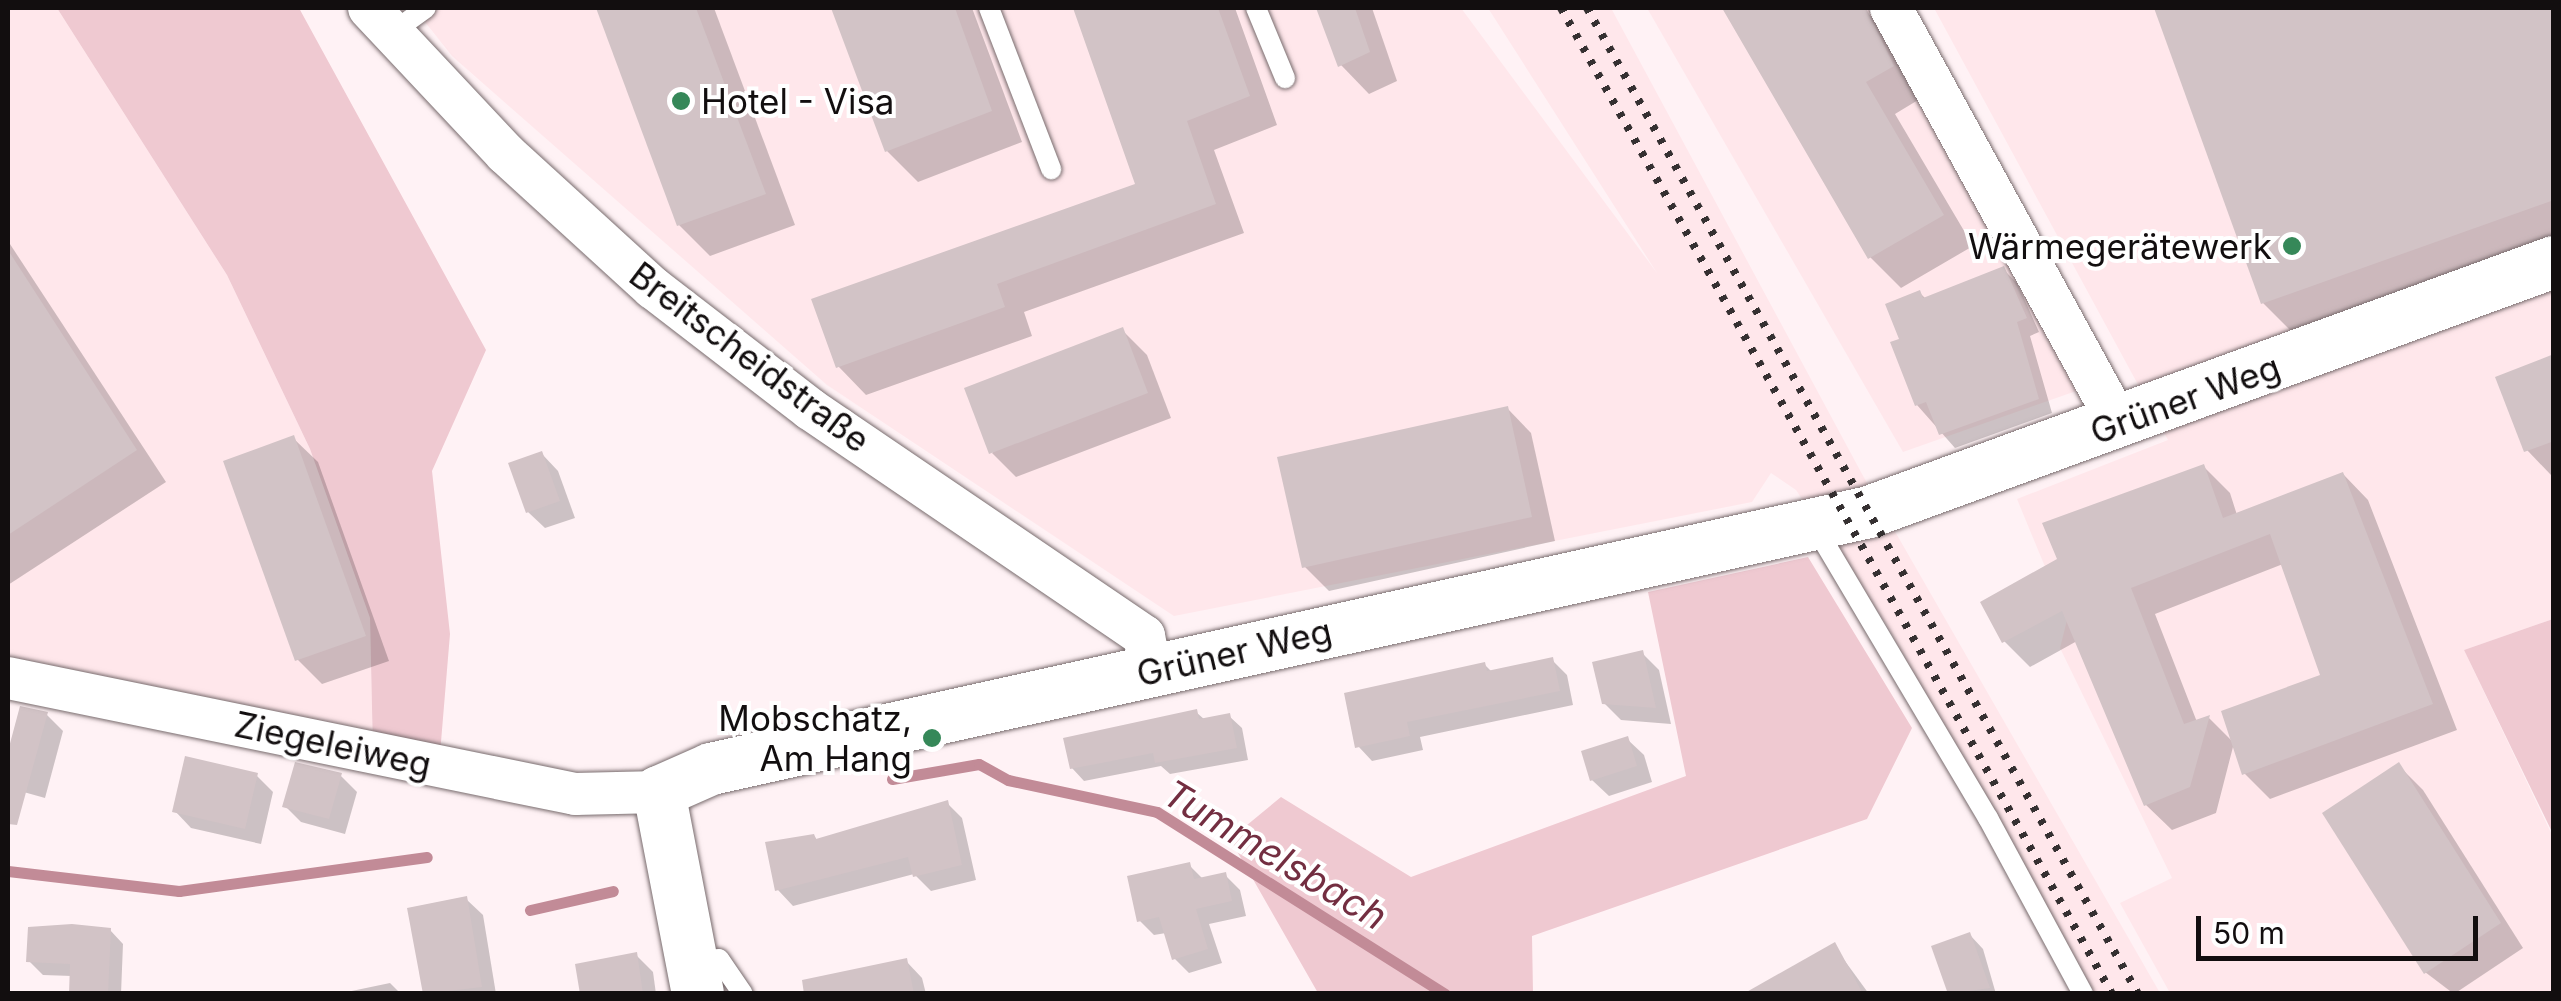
<!DOCTYPE html>
<html>
<head>
<meta charset="utf-8">
<style>
  body { margin:0 }
  #map { position:relative; width:2561px; height:1001px; overflow:hidden; background:#fff2f5; font-family:Inter,sans-serif }
  div>[style] { position:absolute }
  .built>* { inset:0; background:#ffe7eb }
  .green>* { inset:0; background:#efc9d1 }
  .shadow>* { inset:0; background:#0003 }
  .stream>* { height:11px; margin:-5.5px; padding:0 5.5px; transform-origin:5.5px; border-radius:5.5px; background:#c28b97 }
  .building>* { inset:0; background:#d2c3c6 }
  .roads { filter:drop-shadow(0 0 2px #786b6d) drop-shadow(0 0 2px #786b6d) }
  .service>* { height:20px; margin:-10px; padding:0 10px; transform-origin:10px; border-radius:10px; background:#fff }
  .minor>* { height:42px; margin:-21px; padding:0 21px; transform-origin:21px; border-radius:21px; background:#fff }
  .tertiary>* { height:52px; margin:-26px; padding:0 26px; transform-origin:26px; border-radius:26px; background:#fff }
  .rail>* { height:8px; margin-top:-4px; transform-origin:0; background:repeating-linear-gradient(90deg,#353031 0 5px,transparent 0 15px) }
  .dots>* { width:28px; height:28px; translate:-50% -50%; box-sizing:border-box; border:5px solid #fff; border-radius:50% }
  span { translate:-50% -50%; white-space:nowrap; text-align:center; line-height:1.15; -webkit-text-stroke:8px #fff; paint-order:stroke }
  .poi-label { font-size:35px; color:#120e0f }
  .left { translate:0 -50%; text-align:left }
  .right { translate:-100% -50%; text-align:right }
  .street-label { font-size:35px; color:#120e0f }
  .water-label { font-size:38px; color:#732e41; font-style:italic }
  .frame { position:absolute; inset:0; border:10px solid #120e0f; pointer-events:none }
  .scale { position:absolute; left:2196px; top:916px; width:282px; height:45px; box-sizing:border-box; border:5px solid #120e0f; border-top:0; padding-left:12px; font-size:30px; line-height:35px; white-space:nowrap; color:#120e0f; -webkit-text-stroke:8px #fff; paint-order:stroke }
</style>
</head>
<body>
<div id="map">
  <div class="built">
    <div style="clip-path:polygon(8px 8px,57px 8px,227px 275px,310px 449px,370px 618px,373px 753px,8px 678px)"></div>
    <div style="clip-path:polygon(414px 8px,1461px 8px,1657px 273px,1488px 8px,1611px 8px,1862px 474px,2160px 993px,2089px 993px,1886px 624px,1796px 490px,1771px 473px,1752px 502px,1174px 616px,827px 385px,452px 56px)"></div>
    <div style="clip-path:polygon(1647px 8px,1876px 8px,2079px 390px,1903px 452px)"></div>
    <div style="clip-path:polygon(1934px 8px,2553px 8px,2553px 619px,2464px 650px,2553px 837px,2553px 993px,2170px 993px,2120px 903px,2172px 878px,2060px 648px,2067px 620px,2017px 499px,2168px 440px)"></div>
  </div>
  <div class="green">
    <div style="clip-path:polygon(57px 8px,299px 8px,486px 350px,432px 471px,450px 634px,439px 766px,373px 753px,370px 618px,310px 449px,227px 275px)"></div>
    <div style="clip-path:polygon(1808px 557px,1912px 728px,1867px 819px,1532px 936px,1533px 993px,1318px 993px,1230px 839px,1281px 797px,1411px 877px,1686px 776px,1648px 592px)"></div>
    <div style="clip-path:polygon(2553px 619px,2554px 619px,2553px 834px,2464px 650px)"></div>
  </div>
  <div class="shadow">
    <div style="clip-path:polygon(599px 8px,714px 8px,795px 225px,710px 256px,679px 225px)"></div>
    <div style="clip-path:polygon(834px 8px,972px 8px,1022px 142px,918px 182px,887px 151px)"></div>
    <div style="clip-path:polygon(1076px 8px,1235px 8px,1277px 125px,1214px 150px,1244px 233px,1024px 312px,1032px 336px,866px 395px,838px 366px,1138px 186px)"></div>
    <div style="clip-path:polygon(1318px 8px,1372px 8px,1397px 81px,1369px 94px,1341px 65px)"></div>
    <div style="clip-path:polygon(1725px 8px,1863px 8px,1897px 44px,1923px 97px,1895px 114px,1973px 246px,1901px 288px,1870px 257px)"></div>
    <div style="clip-path:polygon(2156px 8px,2554px 8px,2554px 241px,2294px 334px,2263px 303px)"></div>
    <div style="clip-path:polygon(8px 241px,166px 482px,8px 585px)"></div>
    <div style="clip-path:polygon(2003px 269px,2017px 283px,2039px 332px,2030px 336px,2052px 413px,1955px 448px,1917px 405px,1902px 340px,1920px 293px,1926px 299px)"></div>
    <div style="clip-path:polygon(1122px 330px,1147px 355px,1171px 418px,1016px 477px,992px 453px)"></div>
    <div style="clip-path:polygon(2554px 357px,2554px 474px,2551px 475px,2527px 450px)"></div>
    <div style="clip-path:polygon(1507px 408px,1531px 433px,1555px 541px,1329px 591px,1305px 567px)"></div>
    <div style="clip-path:polygon(293px 438px,318px 462px,389px 661px,322px 684px,298px 660px)"></div>
    <div style="clip-path:polygon(542px 454px,558px 471px,575px 518px,545px 528px,528px 512px)"></div>
    <div style="clip-path:polygon(evenodd,2204px 467px,2230px 493px,2237px 515px,2343px 474px,2368px 500px,2457px 730px,2270px 799px,2245px 774px,2234px 743px,2216px 813px,2172px 830px,2146px 805px,2077px 641px,2030px 667px,2004px 641px,2060px 560px,2204px 467px,2283px 564px,2324px 676px,2234px 743px,2209px 718px,2197px 722px,2155px 614px,2283px 564px)"></div>
    <div style="clip-path:polygon(1642px 653px,1659px 670px,1671px 724px,1621px 720px,1604px 703px)"></div>
    <div style="clip-path:polygon(1552px 660px,1567px 675px,1573px 705px,1420px 737px,1423px 750px,1372px 761px,1358px 746px,1484px 664px,1492px 672px)"></div>
    <div style="clip-path:polygon(22px 709px,46px 714px,63px 731px,45px 798px,20px 791px,8px 778px)"></div>
    <div style="clip-path:polygon(1196px 712px,1205px 720px,1229px 716px,1242px 728px,1248px 760px,1170px 774px,1161px 766px,1084px 781px,1072px 768px)"></div>
    <div style="clip-path:polygon(1627px 739px,1644px 755px,1652px 782px,1609px 796px,1592px 780px)"></div>
    <div style="clip-path:polygon(2399px 766px,2423px 790px,2523px 948px,2454px 994px,2425px 972px)"></div>
    <div style="clip-path:polygon(256px 775px,273px 792px,261px 844px,191px 828px,175px 811px)"></div>
    <div style="clip-path:polygon(340px 775px,357px 792px,345px 834px,301px 822px,285px 806px)"></div>
    <div style="clip-path:polygon(947px 803px,962px 818px,976px 880px,931px 891px,914px 874px,793px 906px,778px 890px,814px 836px,818px 841px)"></div>
    <div style="clip-path:polygon(1189px 865px,1204px 880px,1225px 875px,1240px 890px,1246px 916px,1209px 924px,1222px 963px,1189px 973px,1174px 958px,1166px 933px,1154px 935px,1140px 921px)"></div>
    <div style="clip-path:polygon(466px 899px,483px 915px,496px 994px,425px 994px)"></div>
    <div style="clip-path:polygon(110px 930px,123px 944px,121px 994px,72px 994px,72px 976px,43px 975px,29px 961px)"></div>
    <div style="clip-path:polygon(1970px 935px,1983px 949px,1996px 994px,1948px 994px)"></div>
    <div style="clip-path:polygon(1834px 946px,1869px 994px,1790px 994px)"></div>
    <div style="clip-path:polygon(636px 955px,653px 972px,656px 994px,583px 994px)"></div>
    <div style="clip-path:polygon(906px 961px,922px 978px,926px 994px,843px 994px)"></div>
    <div style="clip-path:polygon(390px 983px,401px 994px,342px 994px,342px 993px)"></div>
  </div>
  <div class="stream">
    <div style="left:892px;top:779px;width:88px;rotate:-9.8deg"></div>
    <div style="left:979px;top:764px;width:33px;rotate:29deg"></div>
    <div style="left:1008px;top:780px;width:152px;rotate:12.1deg"></div>
    <div style="left:1157px;top:812px;width:341px;rotate:32.3deg"></div>
    <div style="left:8px;top:871px;width:172px;rotate:6.7deg"></div>
    <div style="left:179px;top:891px;width:250px;rotate:-7.8deg"></div>
    <div style="left:530px;top:910px;width:85px;rotate:-12.9deg"></div>
  </div>
  <div class="building">
    <div style="clip-path:polygon(596px 8px,696px 8px,766px 194px,677px 226px)"></div>
    <div style="clip-path:polygon(831px 8px,955px 8px,992px 111px,885px 152px)"></div>
    <div style="clip-path:polygon(1073px 8px,1218px 8px,1250px 96px,1187px 121px,1216px 204px,997px 284px,1005px 307px,836px 368px,811px 299px,1135px 184px)"></div>
    <div style="clip-path:polygon(1316px 8px,1355px 8px,1370px 52px,1338px 67px)"></div>
    <div style="clip-path:polygon(1722px 8px,1866px 8px,1894px 66px,1866px 82px,1944px 215px,1868px 259px)"></div>
    <div style="clip-path:polygon(2154px 8px,2554px 8px,2554px 200px,2261px 304px)"></div>
    <div style="clip-path:polygon(8px 250px,137px 450px,8px 535px)"></div>
    <div style="clip-path:polygon(2004px 266px,2027px 318px,2017px 322px,2039px 399px,1939px 435px,1926px 402px,1915px 406px,1890px 342px,1899px 339px,1885px 304px,1920px 290px,1923px 298px)"></div>
    <div style="clip-path:polygon(1123px 327px,1148px 393px,989px 454px,964px 388px)"></div>
    <div style="clip-path:polygon(2554px 354px,2554px 441px,2524px 452px,2495px 377px)"></div>
    <div style="clip-path:polygon(1508px 406px,1532px 517px,1302px 568px,1277px 457px)"></div>
    <div style="clip-path:polygon(294px 435px,366px 636px,295px 661px,223px 461px)"></div>
    <div style="clip-path:polygon(542px 451px,560px 501px,526px 513px,508px 463px)"></div>
    <div style="clip-path:polygon(2204px 464px,2223px 518px,2343px 472px,2433px 704px,2242px 775px,2221px 711px,2320px 675px,2270px 534px,2131px 588px,2184px 724px,2210px 715px,2190px 787px,2144px 806px,2062px 611px,2002px 643px,1980px 602px,2057px 559px,2042px 523px)"></div>
    <div style="clip-path:polygon(1643px 650px,1656px 708px,1602px 704px,1592px 662px)"></div>
    <div style="clip-path:polygon(1553px 657px,1560px 691px,1407px 722px,1410px 736px,1355px 748px,1344px 693px,1485px 662px,1487px 671px)"></div>
    <div style="clip-path:polygon(20px 706px,48px 712px,17px 825px,8px 824px,8px 751px)"></div>
    <div style="clip-path:polygon(1197px 709px,1199px 719px,1230px 713px,1237px 748px,1155px 763px,1153px 753px,1070px 769px,1063px 738px)"></div>
    <div style="clip-path:polygon(1628px 736px,1637px 766px,1590px 781px,1581px 751px)"></div>
    <div style="clip-path:polygon(185px 756px,258px 773px,245px 829px,172px 812px)"></div>
    <div style="clip-path:polygon(295px 762px,342px 773px,329px 819px,282px 807px)"></div>
    <div style="clip-path:polygon(2399px 762px,2501px 923px,2424px 974px,2322px 813px)"></div>
    <div style="clip-path:polygon(948px 800px,962px 865px,913px 877px,908px 857px,775px 891px,765px 842px,814px 834px,816px 839px)"></div>
    <div style="clip-path:polygon(1190px 862px,1194px 879px,1226px 872px,1232px 901px,1196px 909px,1208px 949px,1172px 960px,1159px 917px,1137px 922px,1127px 876px)"></div>
    <div style="clip-path:polygon(467px 896px,482px 987px,423px 994px,407px 908px)"></div>
    <div style="clip-path:polygon(72px 924px,111px 928px,108px 994px,69px 994px,70px 964px,26px 962px,28px 927px)"></div>
    <div style="clip-path:polygon(1970px 932px,1990px 988px,1948px 994px,1931px 946px)"></div>
    <div style="clip-path:polygon(1835px 942px,1863px 994px,1743px 994px)"></div>
    <div style="clip-path:polygon(637px 952px,643px 994px,580px 994px,575px 964px)"></div>
    <div style="clip-path:polygon(907px 958px,914px 994px,804px 994px,802px 980px)"></div>
  </div>
  <div class="roads">
    <div class="service">
      <div style="left:989px;top:8px;width:173px;rotate:68.9deg"></div>
      <div style="left:1256px;top:8px;width:76px;rotate:67.5deg"></div>
      <div style="left:390px;top:34px;width:44px;rotate:-35.8deg"></div>
      <div style="left:1814px;top:525px;width:341px;rotate:59.3deg"></div>
      <div style="left:1988px;top:818px;width:200px;rotate:61.6deg"></div>
      <div style="left:693px;top:961px;width:26px;rotate:-4deg"></div>
      <div style="left:719px;top:959px;width:42px;rotate:55.6deg"></div>
    </div>
    <div class="minor">
      <div style="left:369px;top:8px;width:200px;rotate:46.8deg"></div>
      <div style="left:506px;top:154px;width:199px;rotate:42.4deg"></div>
      <div style="left:653px;top:288px;width:198px;rotate:37.6deg"></div>
      <div style="left:810px;top:409px;width:404px;rotate:34.2deg"></div>
      <div style="left:1144px;top:636px;width:36px;rotate:79deg"></div>
      <div style="left:1891px;top:8px;width:474px;rotate:61.3deg"></div>
      <div style="left:8px;top:678px;width:579px;rotate:11.56deg"></div>
      <div style="left:575px;top:794px;width:84px;rotate:-1.4deg"></div>
    </div>
    <div class="tertiary">
      <div style="left:698px;top:994px;width:206px;rotate:-100.9deg"></div>
      <div style="left:659px;top:792px;width:57px;rotate:-23.9deg"></div>
      <div style="left:711px;top:769px;width:1186px;rotate:-12.51deg"></div>
      <div style="left:1869px;top:512px;width:729px;rotate:-20.05deg"></div>
    </div>
  </div>
  <div class="rail">
    <div style="left:1561px;top:8px;width:1130px;rotate:60.8deg"></div>
    <div style="left:1587px;top:8px;width:1130px;rotate:60.8deg"></div>
  </div>
  <div class="dots">
    <div style="left:681px;top:101px;background:#368859"></div>
    <div style="left:2292px;top:246px;background:#368859"></div>
    <div style="left:932px;top:738px;background:#368859"></div>
  </div>
  <div class="poi-label">
    <span class="left" style="left:701px;top:101px">Hotel - Visa</span>
    <span class="right" style="left:2272px;top:246px">Wärmegerätewerk</span>
    <span class="right" style="left:912px;top:738px">Mobschatz,<br>Am Hang</span>
  </div>
  <div class="street-label">
    <span style="left:750px;top:357px;rotate:37deg">Breitscheidstraße</span>
    <span style="left:2185px;top:399px;rotate:-20deg">Grüner Weg</span>
    <span style="left:1234px;top:652px;rotate:-13deg">Grüner Weg</span>
    <span style="left:333px;top:744px;rotate:12deg">Ziegeleiweg</span>
  </div>
  <div class="water-label">
    <span style="left:1275px;top:855px;rotate:31deg">Tummelsbach</span>
  </div>
  <div class="frame"></div>
  <div class="scale">50 m</div>
</div>
</body>
</html>
